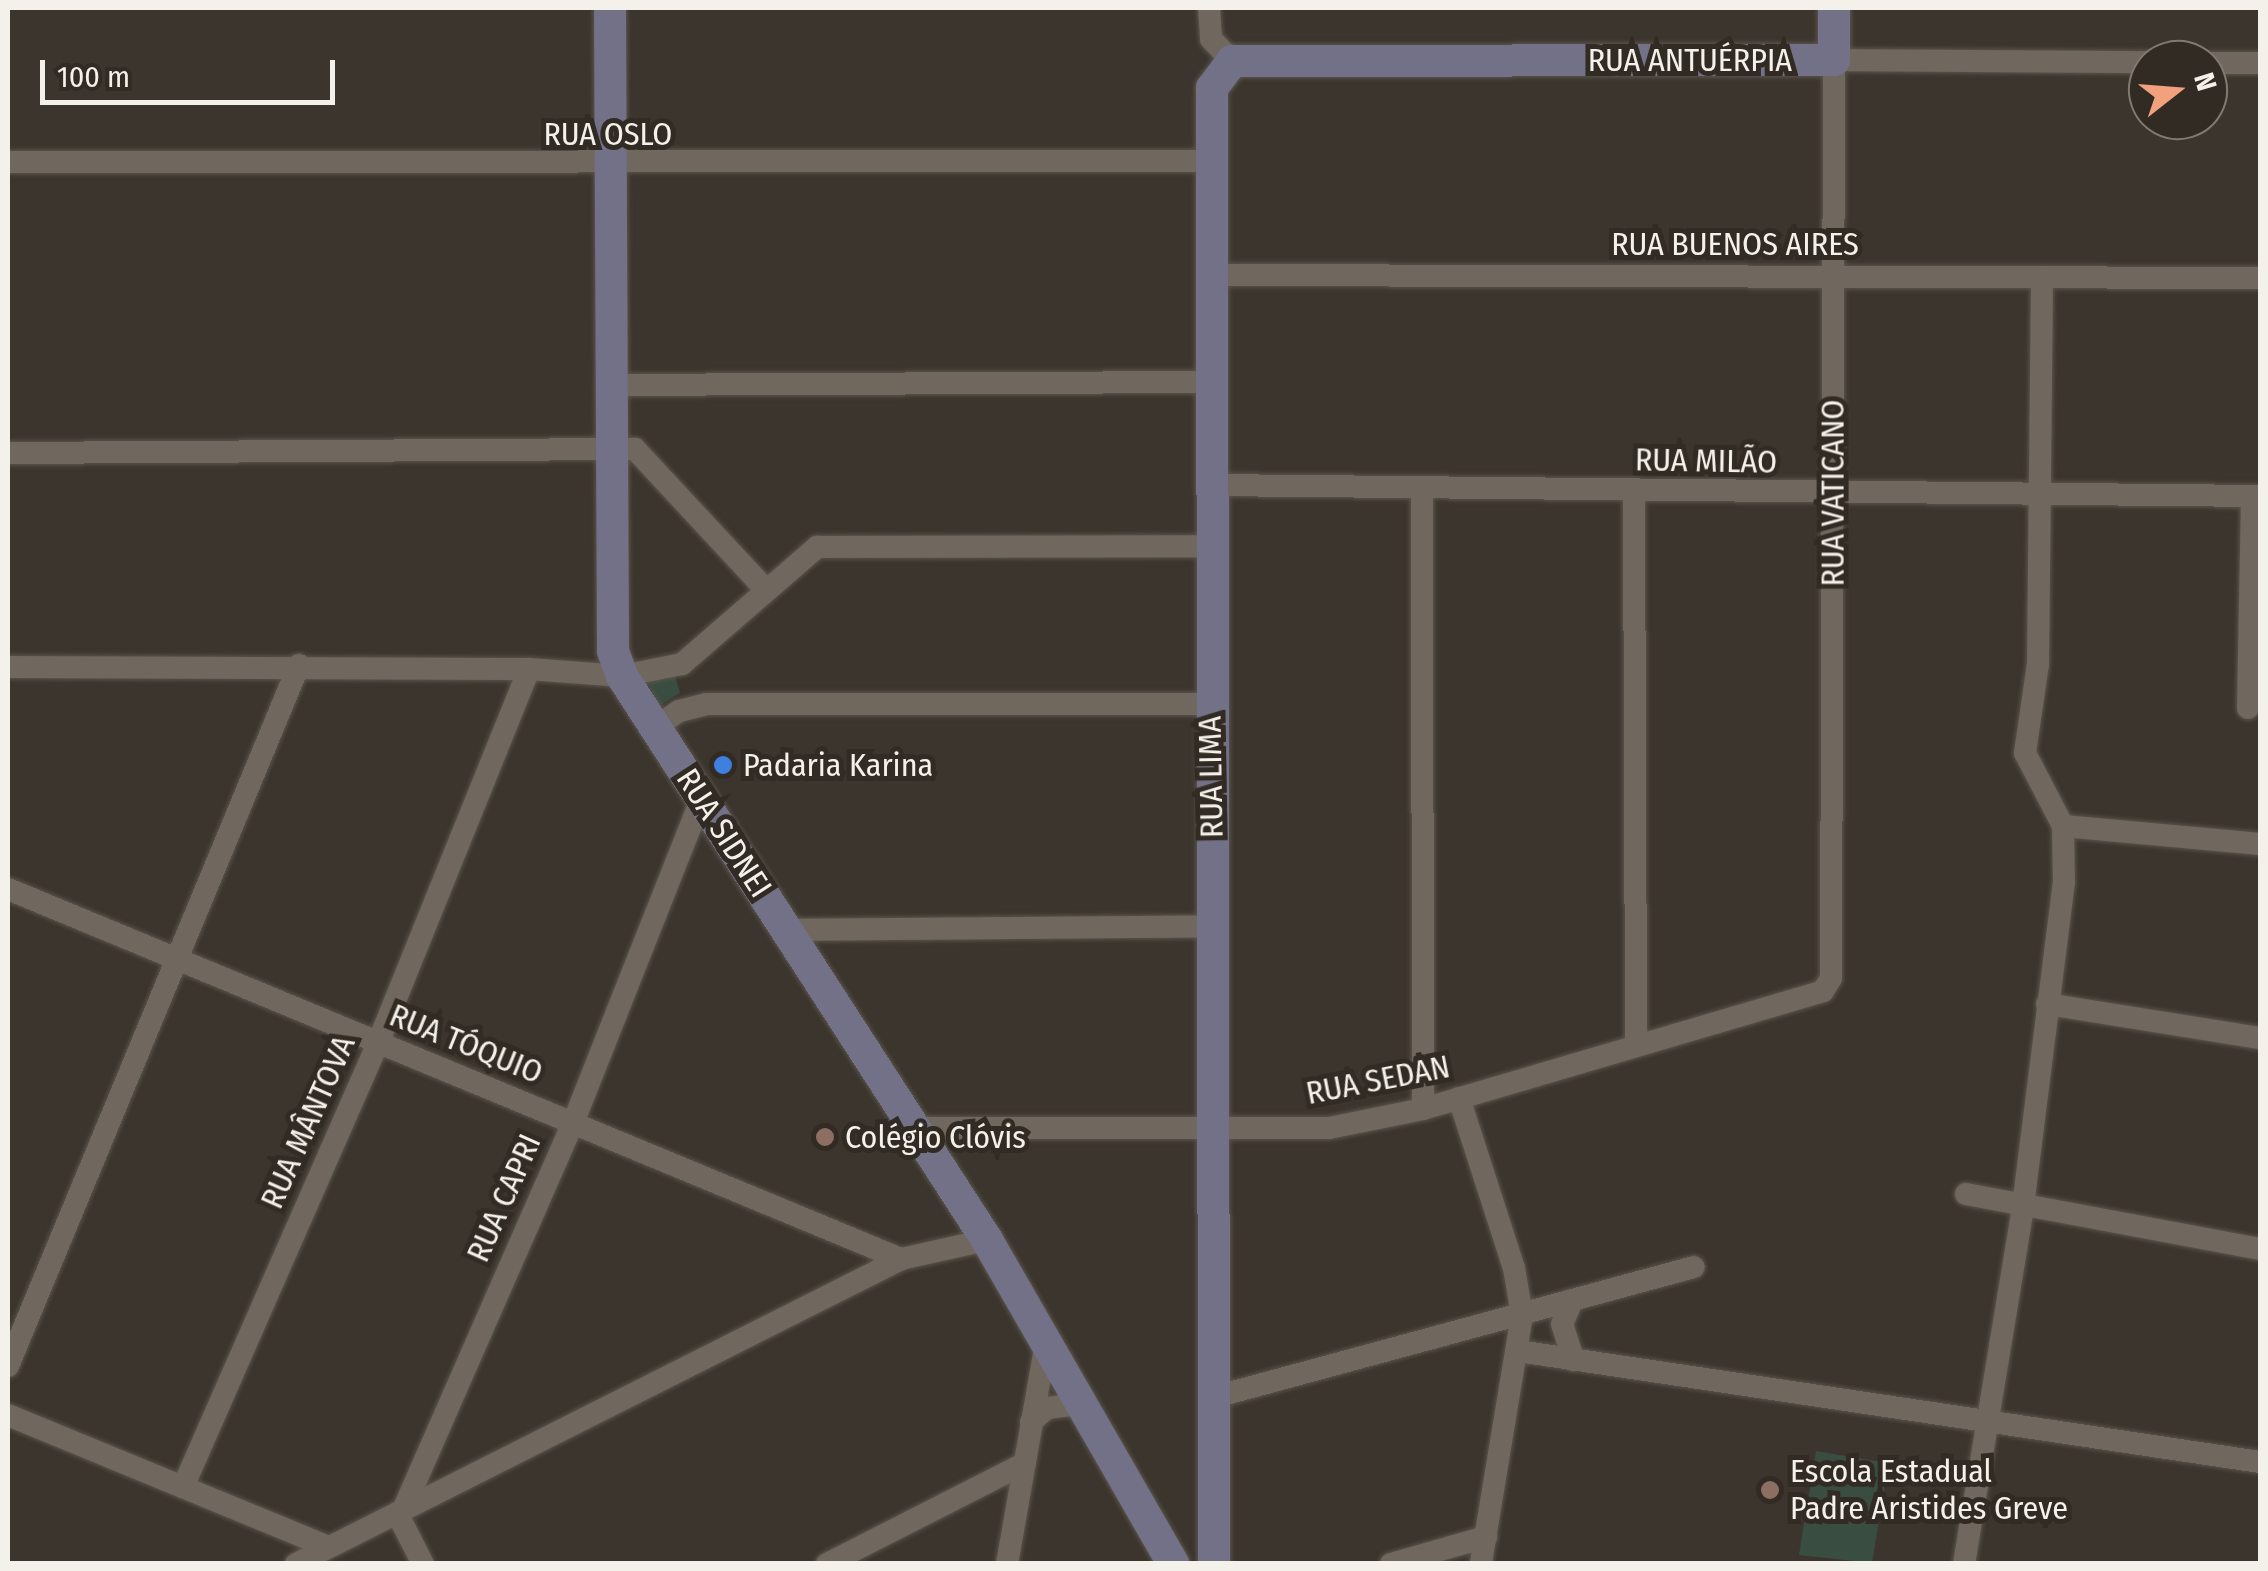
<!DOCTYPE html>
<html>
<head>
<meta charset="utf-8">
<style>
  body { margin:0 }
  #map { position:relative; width:2268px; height:1571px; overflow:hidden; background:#3c352d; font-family:"Fira Sans Condensed",sans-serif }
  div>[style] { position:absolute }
  .green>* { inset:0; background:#394d41 }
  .roads { filter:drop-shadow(0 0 2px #59544c) drop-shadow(0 0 2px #59544c) }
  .minor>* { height:22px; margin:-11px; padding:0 11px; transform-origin:11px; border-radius:11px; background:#70685e }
  .secondary>* { height:32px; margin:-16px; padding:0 16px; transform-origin:16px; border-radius:16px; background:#737188 }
  .dots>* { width:28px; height:28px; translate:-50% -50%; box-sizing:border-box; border:5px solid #322b23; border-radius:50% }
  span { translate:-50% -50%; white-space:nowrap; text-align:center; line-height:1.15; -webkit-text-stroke:10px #322b23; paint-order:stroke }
  .street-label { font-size:32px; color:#f4f0ea }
  .poi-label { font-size:32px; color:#f4f0ea }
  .left { translate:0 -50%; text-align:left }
  .frame { position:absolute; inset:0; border:10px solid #f4f0ea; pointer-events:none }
  .north { position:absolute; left:2128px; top:40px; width:100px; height:100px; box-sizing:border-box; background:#322b23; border:2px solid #807a73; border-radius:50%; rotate:73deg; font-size:28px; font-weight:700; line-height:40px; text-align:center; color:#f4f0ea }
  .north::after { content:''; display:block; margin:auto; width:35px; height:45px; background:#f2a17e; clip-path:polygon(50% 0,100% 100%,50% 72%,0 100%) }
  .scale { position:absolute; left:40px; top:60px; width:295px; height:45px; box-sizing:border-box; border:5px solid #f4f0ea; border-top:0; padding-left:12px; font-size:30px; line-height:35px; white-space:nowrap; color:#f4f0ea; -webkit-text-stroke:8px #322b23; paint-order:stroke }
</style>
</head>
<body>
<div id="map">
  <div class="green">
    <div style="clip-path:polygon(675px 676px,680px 693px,659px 706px,648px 681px)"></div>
    <div style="clip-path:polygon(1816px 1451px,1888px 1463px,1881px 1513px,1808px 1501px)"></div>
    <div style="clip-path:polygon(1807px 1504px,1880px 1515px,1872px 1563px,1799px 1555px)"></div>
  </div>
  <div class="roads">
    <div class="minor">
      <div style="left:1209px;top:8px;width:31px;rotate:86deg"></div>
      <div style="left:1211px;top:39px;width:30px;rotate:46deg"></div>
      <div style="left:2208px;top:63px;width:52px"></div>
      <div style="left:8px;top:162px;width:1201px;rotate:-0.05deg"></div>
      <div style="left:1209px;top:275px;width:1051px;rotate:0.16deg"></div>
      <div style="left:609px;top:385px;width:600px;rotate:-0.29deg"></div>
      <div style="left:8px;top:453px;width:627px;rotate:-0.37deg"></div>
      <div style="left:635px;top:449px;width:190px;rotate:47.1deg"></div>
      <div style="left:1210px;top:485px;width:1050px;rotate:0.6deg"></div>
      <div style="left:1422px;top:489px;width:620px;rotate:89.91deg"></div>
      <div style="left:1634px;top:492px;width:554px;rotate:89.79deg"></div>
      <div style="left:8px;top:667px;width:521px;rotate:0.22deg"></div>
      <div style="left:529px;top:669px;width:93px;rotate:4.3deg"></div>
      <div style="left:622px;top:676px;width:61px;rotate:-11.3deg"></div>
      <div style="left:682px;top:664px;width:179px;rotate:-40.9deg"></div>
      <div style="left:817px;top:547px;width:394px;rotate:-0.1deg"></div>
      <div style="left:2248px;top:708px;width:212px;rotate:-88.9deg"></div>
      <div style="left:656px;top:727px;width:28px;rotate:-35deg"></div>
      <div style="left:679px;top:711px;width:29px;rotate:-14deg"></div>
      <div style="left:707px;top:704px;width:503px"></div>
      <div style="left:2063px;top:826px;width:198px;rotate:5.2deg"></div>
      <div style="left:8px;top:889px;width:967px;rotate:22.51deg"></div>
      <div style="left:787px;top:930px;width:427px;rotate:-0.5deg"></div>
      <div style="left:2047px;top:1004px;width:216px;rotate:9.1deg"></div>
      <div style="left:1459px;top:1098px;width:179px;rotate:72.1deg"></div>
      <div style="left:1514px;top:1268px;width:48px;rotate:80.3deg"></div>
      <div style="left:1522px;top:1315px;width:252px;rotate:99.4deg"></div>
      <div style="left:915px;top:1128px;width:414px"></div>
      <div style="left:1329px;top:1128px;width:96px;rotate:-11.4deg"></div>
      <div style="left:1423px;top:1109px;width:417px;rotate:-16.4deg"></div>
      <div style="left:1823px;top:991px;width:15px;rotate:-58deg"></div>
      <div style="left:1831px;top:978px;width:918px;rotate:-89.81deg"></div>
      <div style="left:1834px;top:60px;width:314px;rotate:0.4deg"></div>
      <div style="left:1966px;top:1194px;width:299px;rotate:10.6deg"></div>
      <div style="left:1572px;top:1301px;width:25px;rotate:113deg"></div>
      <div style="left:1562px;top:1324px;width:38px;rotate:72deg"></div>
      <div style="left:1518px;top:1351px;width:750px;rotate:8.51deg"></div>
      <div style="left:8px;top:1366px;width:759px;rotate:-67.46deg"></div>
      <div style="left:1211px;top:1398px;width:500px;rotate:-15.17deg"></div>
      <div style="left:8px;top:1415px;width:346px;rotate:22.4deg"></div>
      <div style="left:1031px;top:1422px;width:21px;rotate:-41deg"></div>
      <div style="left:1047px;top:1408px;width:34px;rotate:-7deg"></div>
      <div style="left:183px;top:1487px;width:485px;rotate:-66.3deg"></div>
      <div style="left:378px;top:1043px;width:403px;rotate:-68deg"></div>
      <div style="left:403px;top:1510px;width:423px;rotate:-66.3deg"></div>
      <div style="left:573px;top:1123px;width:350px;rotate:-68.4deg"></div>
      <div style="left:397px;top:1513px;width:57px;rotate:63deg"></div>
      <div style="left:296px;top:1564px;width:678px;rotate:-26.75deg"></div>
      <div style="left:901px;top:1259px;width:88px;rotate:-12.5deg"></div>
      <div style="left:827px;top:1564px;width:222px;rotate:-27deg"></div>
      <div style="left:1007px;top:1564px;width:225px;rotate:-80deg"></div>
      <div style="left:1391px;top:1564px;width:99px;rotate:-15.9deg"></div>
      <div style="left:1964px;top:1564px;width:363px;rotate:-80.6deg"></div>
      <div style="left:2023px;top:1206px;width:326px;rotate:-82.8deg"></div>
      <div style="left:2064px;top:883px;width:57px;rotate:-91deg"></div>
      <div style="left:2063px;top:826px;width:82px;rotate:-117.5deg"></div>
      <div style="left:2025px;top:753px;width:90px;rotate:-81.7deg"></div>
      <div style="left:2038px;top:664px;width:387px;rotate:-89.4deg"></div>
    </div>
    <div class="secondary">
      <div style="left:610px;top:8px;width:643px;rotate:89.73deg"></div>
      <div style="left:613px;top:651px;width:27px;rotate:70deg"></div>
      <div style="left:622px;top:676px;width:672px;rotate:57.09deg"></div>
      <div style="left:987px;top:1240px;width:374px;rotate:60.1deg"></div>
      <div style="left:1214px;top:1564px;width:1476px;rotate:-90.08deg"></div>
      <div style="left:1212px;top:88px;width:34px;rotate:-53deg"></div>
      <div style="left:1232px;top:61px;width:602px;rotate:-0.1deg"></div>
      <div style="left:1834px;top:60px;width:52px;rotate:-90deg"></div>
    </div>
  </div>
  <div class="dots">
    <div style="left:723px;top:765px;background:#3f7fe0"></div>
    <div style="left:825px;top:1137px;background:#8d6e63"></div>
    <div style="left:1770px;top:1490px;background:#8d6e63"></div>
  </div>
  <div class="street-label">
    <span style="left:1690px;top:60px">RUA ANTUÉRPIA</span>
    <span style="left:608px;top:134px">RUA OSLO</span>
    <span style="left:1735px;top:244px">RUA BUENOS AIRES</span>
    <span style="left:1706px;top:461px;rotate:1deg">RUA MILÃO</span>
    <span style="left:1833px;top:493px;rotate:-90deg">RUA VATICANO</span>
    <span style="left:1211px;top:777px;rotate:-91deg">RUA LIMA</span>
    <span style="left:724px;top:833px;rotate:57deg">RUA SIDNEI</span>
    <span style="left:466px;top:1044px;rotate:22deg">RUA TÓQUIO</span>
    <span style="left:1378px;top:1080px;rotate:-11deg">RUA SEDAN</span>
    <span style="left:308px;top:1122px;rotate:-66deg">RUA MÂNTOVA</span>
    <span style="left:504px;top:1198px;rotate:-66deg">RUA CAPRI</span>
  </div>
  <div class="poi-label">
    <span class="left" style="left:743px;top:765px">Padaria Karina</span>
    <span class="left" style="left:845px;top:1137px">Colégio Clóvis</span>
    <span class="left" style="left:1790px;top:1490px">Escola Estadual<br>Padre Aristides Greve</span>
  </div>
  <div class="frame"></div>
  <div class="north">N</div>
  <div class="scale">100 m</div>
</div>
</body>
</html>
